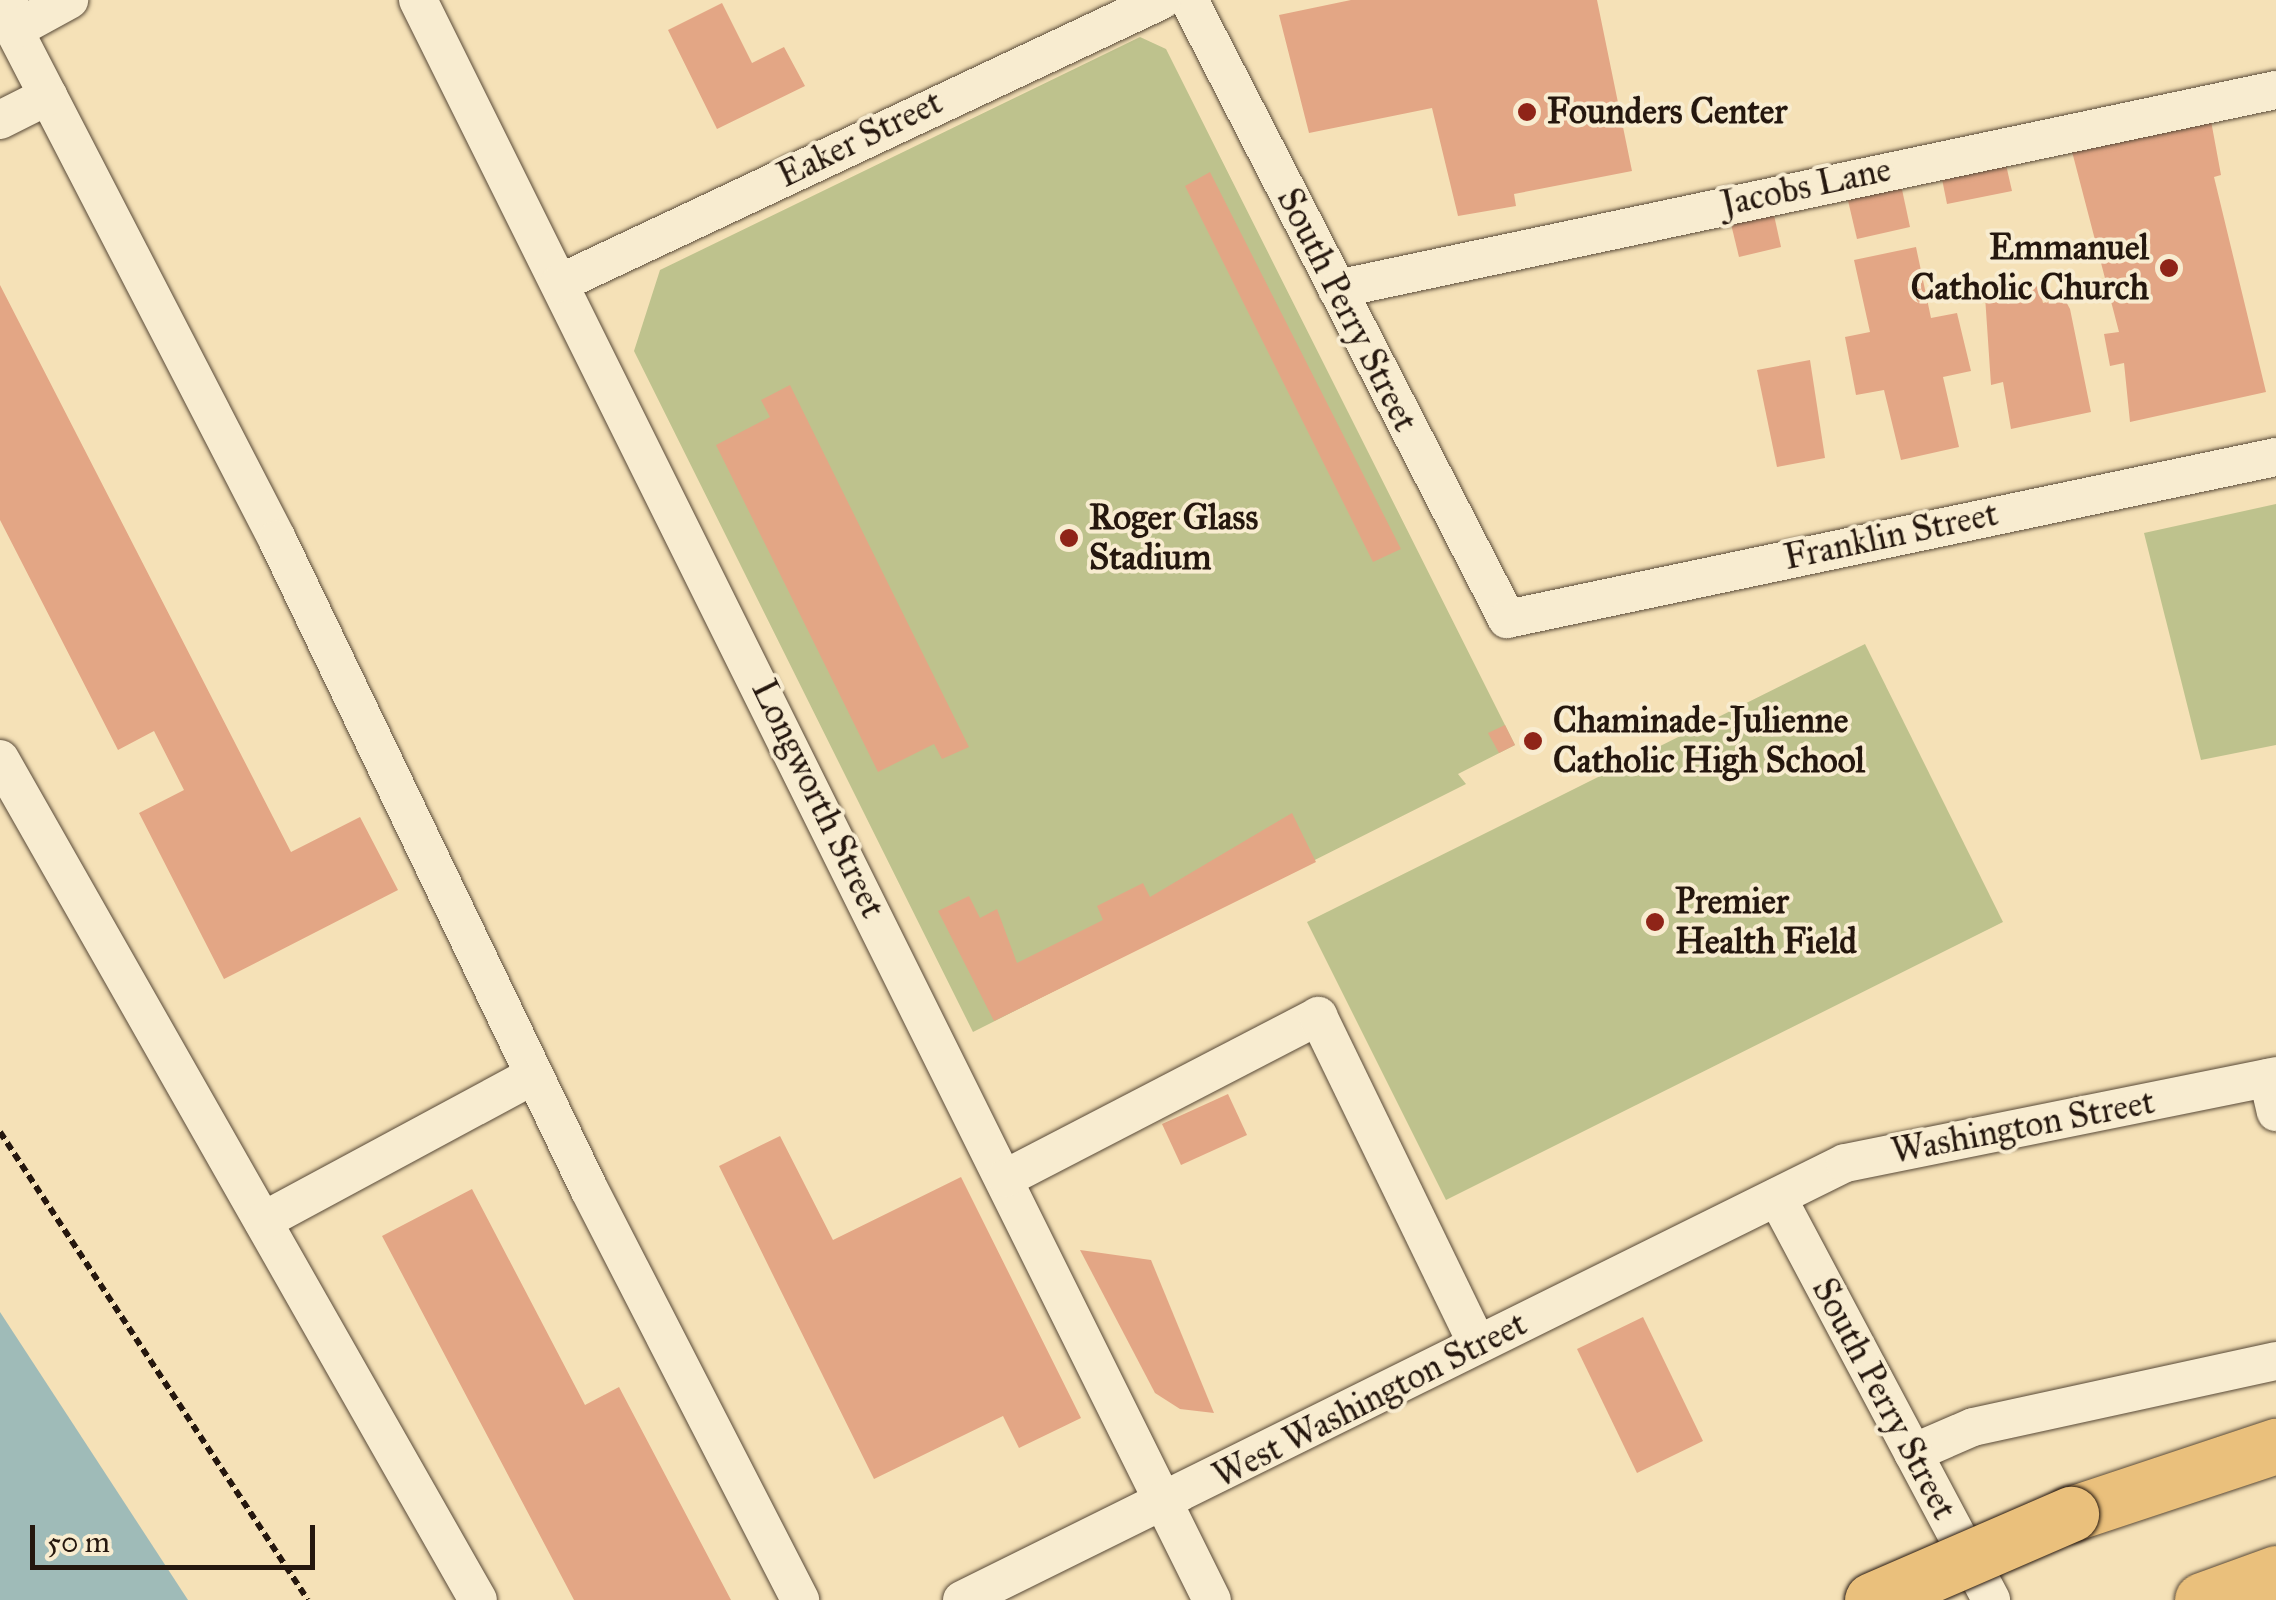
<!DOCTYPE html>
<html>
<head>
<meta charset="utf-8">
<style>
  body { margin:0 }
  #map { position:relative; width:2276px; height:1600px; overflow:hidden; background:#f5e1b7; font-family:"IM FELL Great Primer",serif }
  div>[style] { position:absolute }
  .green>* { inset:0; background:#bec28d }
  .water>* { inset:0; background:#9fbbb8 }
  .building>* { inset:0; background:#e3a685 }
  .path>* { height:6px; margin-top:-3px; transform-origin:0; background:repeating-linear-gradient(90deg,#25170e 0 8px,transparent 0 13px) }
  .roads { filter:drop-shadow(0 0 2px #594a38) drop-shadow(0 0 2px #594a38) }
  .minor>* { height:38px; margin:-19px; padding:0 19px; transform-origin:19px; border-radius:19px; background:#f8ecd0 }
  .highway>* { height:55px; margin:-27.5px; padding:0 27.5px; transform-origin:27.5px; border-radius:27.5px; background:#eac07c }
  .bridges { filter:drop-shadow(0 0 2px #25170e) drop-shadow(0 0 2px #25170e) }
  .highway-bridge>* { height:55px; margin:-27.5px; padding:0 27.5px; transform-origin:27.5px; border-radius:27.5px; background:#eac07c }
  .dots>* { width:28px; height:28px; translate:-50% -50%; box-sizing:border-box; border:5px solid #f8ecd0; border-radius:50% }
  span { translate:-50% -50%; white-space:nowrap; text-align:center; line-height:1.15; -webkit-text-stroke:8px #f8ecd0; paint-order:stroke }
  .poi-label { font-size:35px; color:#25170e; font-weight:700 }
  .left { translate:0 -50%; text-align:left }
  .right { translate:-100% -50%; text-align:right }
  .street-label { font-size:35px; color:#25170e }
  .scale { position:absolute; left:30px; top:1525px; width:285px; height:45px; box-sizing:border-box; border:5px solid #25170e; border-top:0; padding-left:12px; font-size:30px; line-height:35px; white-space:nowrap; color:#25170e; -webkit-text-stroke:8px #f8ecd0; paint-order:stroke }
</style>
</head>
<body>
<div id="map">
  <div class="green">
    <div style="clip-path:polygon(1140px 37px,1166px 49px,1515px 745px,1458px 774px,1466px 784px,973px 1032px,634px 351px,660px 270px)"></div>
    <div style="clip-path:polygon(2276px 504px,2276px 745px,2201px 760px,2144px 533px)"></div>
    <div style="clip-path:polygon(1865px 644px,2003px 922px,1446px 1200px,1307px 922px)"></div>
  </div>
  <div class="water">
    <div style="clip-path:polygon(0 1312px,188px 1600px,0 1600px)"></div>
  </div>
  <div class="building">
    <div style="clip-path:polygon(1351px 0,1597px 0,1632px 171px,1514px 194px,1516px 206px,1458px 216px,1432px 108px,1309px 133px,1279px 15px)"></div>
    <div style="clip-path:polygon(722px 3px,752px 63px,784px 47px,805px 86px,717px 129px,668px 30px)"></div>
    <div style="clip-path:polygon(2209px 110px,2221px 175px,2214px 177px,2266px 392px,2130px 422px,2124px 363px,2110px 366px,2104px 334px,2119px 332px,2069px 140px)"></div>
    <div style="clip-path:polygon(2004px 156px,2012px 191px,1947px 204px,1940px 169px)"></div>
    <div style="clip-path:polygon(1210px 172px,1401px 549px,1373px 562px,1185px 186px)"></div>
    <div style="clip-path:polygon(1900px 180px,1910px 227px,1857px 239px,1846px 192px)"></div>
    <div style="clip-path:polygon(1774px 215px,1781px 247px,1739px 257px,1731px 224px)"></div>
    <div style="clip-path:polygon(1916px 247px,1931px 318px,1957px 313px,1971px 371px,1943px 377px,1959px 447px,1901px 460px,1884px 390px,1856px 395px,1845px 337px,1870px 332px,1854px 260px)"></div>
    <div style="clip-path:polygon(0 285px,291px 852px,360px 817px,398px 890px,224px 979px,139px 813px,184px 790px,154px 731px,118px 750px,0 520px)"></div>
    <div style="clip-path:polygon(2039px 286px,2043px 303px,2064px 298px,2070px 309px,2091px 412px,2011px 429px,2003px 382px,1991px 385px,1985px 296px)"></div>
    <div style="clip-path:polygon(1810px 360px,1825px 458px,1777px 467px,1757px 370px)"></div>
    <div style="clip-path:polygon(790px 385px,969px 747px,942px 759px,934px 744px,878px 772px,716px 445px,770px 417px,761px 400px)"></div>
    <div style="clip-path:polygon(1505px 725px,1515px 745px,1499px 753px,1488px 733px)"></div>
    <div style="clip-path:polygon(1292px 813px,1316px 862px,994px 1021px,938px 911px,969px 896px,980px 918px,997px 909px,1017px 963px,1103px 920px,1097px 906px,1143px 883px,1150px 897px)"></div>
    <div style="clip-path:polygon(1228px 1094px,1247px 1135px,1181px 1165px,1162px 1124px)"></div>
    <div style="clip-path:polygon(780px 1136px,833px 1240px,961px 1177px,1081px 1418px,1019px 1448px,1003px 1416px,874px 1479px,719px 1166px)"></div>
    <div style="clip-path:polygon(472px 1189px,585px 1405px,619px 1387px,731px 1600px,574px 1600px,382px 1236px)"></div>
    <div style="clip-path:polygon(1080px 1250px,1151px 1260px,1214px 1413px,1180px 1409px,1155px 1393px)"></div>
    <div style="clip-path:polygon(1643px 1317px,1703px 1441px,1637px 1473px,1577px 1349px)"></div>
  </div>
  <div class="path">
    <div style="left:0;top:1132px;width:560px;rotate:56.65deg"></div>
  </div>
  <div class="roads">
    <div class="minor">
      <div style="left:9px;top:0;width:30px;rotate:81deg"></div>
      <div style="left:14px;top:30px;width:573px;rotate:62.67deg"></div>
      <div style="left:277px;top:539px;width:721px;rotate:64.36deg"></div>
      <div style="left:589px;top:1189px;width:462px;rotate:62.8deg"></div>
      <div style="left:418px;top:0;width:1786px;rotate:63.61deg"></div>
      <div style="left:1189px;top:0;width:696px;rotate:62.81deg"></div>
      <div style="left:1507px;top:619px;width:786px;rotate:-11.9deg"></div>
      <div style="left:14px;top:30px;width:63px;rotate:-28.6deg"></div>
      <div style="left:0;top:120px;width:54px;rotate:-26.6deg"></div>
      <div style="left:560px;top:283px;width:665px;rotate:-25.18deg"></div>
      <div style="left:1337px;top:289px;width:960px;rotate:-11.97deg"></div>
      <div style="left:0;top:759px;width:967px;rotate:60.39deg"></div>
      <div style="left:2268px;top:1078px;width:35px;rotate:77deg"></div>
      <div style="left:1006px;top:1178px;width:352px;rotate:-27.4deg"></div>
      <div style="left:1318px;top:1016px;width:365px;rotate:64.1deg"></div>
      <div style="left:1777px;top:1197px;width:456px;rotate:62deg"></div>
      <div style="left:263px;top:1221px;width:308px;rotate:-28.3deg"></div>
      <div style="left:1913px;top:1453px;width:65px;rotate:-23.4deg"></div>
      <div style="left:1973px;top:1427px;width:310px;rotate:-12.3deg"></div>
      <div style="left:962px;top:1600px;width:985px;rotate:-26.33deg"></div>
      <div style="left:1845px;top:1163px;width:440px;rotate:-11.4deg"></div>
    </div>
    <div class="highway">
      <div style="left:2071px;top:1514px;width:216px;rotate:-18.4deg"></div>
      <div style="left:2202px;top:1600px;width:79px;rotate:-20deg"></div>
    </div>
  </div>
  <div class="bridges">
    <div class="highway-bridge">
      <div style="left:1872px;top:1600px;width:217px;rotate:-23.4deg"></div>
    </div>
  </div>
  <div class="dots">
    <div style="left:1527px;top:112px;background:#8f2418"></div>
    <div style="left:2169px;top:268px;background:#8f2418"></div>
    <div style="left:1069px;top:538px;background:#8f2418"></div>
    <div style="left:1533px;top:741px;background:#8f2418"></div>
    <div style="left:1655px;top:922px;background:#8f2418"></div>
  </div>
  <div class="poi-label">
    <span class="left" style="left:1547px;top:112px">Founders Center</span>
    <span class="right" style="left:2149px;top:268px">Emmanuel<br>Catholic Church</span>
    <span class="left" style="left:1089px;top:538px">Roger Glass<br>Stadium</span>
    <span class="left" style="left:1553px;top:741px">Chaminade-Julienne<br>Catholic High School</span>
    <span class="left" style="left:1675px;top:922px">Premier<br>Health Field</span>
  </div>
  <div class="street-label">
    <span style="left:860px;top:139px;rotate:-26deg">Eaker Street</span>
    <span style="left:1806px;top:187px;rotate:-12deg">Jacobs Lane</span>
    <span style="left:1347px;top:310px;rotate:63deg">South Perry Street</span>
    <span style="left:1891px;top:536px;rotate:-12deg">Franklin Street</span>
    <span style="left:818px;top:799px;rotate:64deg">Longworth Street</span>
    <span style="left:2023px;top:1127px;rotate:-11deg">Washington Street</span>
    <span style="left:1884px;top:1399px;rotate:62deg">South Perry Street</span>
    <span style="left:1370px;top:1400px;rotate:-27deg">West Washington Street</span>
  </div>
  <div class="scale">50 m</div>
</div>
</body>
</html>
